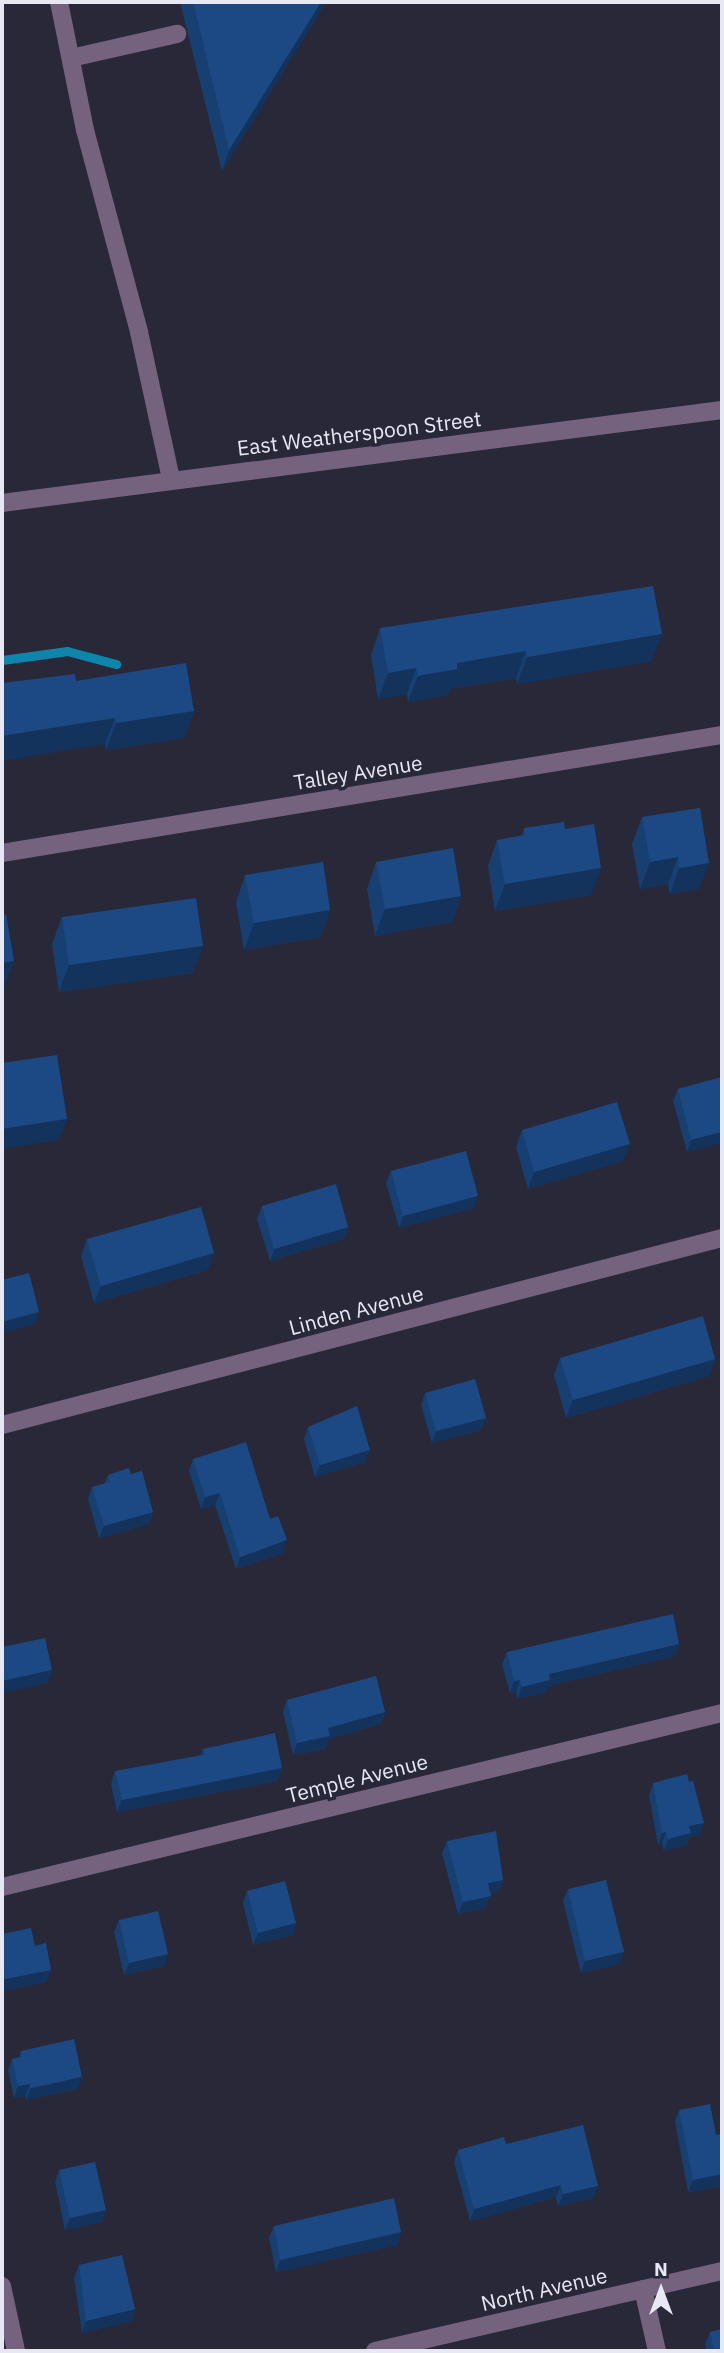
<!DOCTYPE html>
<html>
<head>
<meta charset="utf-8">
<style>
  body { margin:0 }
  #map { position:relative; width:724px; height:2353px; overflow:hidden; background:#282839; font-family:"IBM Plex Sans",sans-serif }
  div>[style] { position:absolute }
  .stream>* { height:9px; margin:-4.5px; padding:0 4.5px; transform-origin:4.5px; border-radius:4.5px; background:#0e86ab }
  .minor>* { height:18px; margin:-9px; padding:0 9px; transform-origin:9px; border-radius:9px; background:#75627e }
  .wall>* { inset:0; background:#183f71 }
  .shaded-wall>* { inset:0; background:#14335c }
  .building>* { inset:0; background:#1c4983 }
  span { translate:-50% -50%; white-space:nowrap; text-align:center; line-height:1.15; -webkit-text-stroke:7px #282839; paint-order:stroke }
  .street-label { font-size:21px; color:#e8e8f4 }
  .frame { position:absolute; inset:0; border:4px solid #e8e8f4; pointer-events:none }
  .north { position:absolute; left:626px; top:2255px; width:70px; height:70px; -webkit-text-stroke:5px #282839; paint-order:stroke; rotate:0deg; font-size:19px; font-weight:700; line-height:28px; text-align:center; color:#e8e8f4 }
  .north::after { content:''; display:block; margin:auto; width:24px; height:32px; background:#e8e8f4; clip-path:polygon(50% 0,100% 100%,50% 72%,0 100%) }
</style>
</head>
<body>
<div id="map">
  <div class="stream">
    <div style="left:2px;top:660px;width:66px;rotate:-7.9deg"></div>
    <div style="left:67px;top:651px;width:51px;rotate:14.9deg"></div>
  </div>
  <div class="minor">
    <div style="left:59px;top:2px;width:131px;rotate:78.5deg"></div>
    <div style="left:85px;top:130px;width:209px;rotate:75deg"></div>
    <div style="left:139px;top:332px;width:150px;rotate:77.7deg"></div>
    <div style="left:71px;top:58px;width:109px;rotate:-12.8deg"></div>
    <div style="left:2px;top:503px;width:726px;rotate:-7.36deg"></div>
    <div style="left:2px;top:853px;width:730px;rotate:-9.31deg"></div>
    <div style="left:2px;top:1425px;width:744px;rotate:-14.56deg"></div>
    <div style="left:2px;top:1887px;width:741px;rotate:-13.59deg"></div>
    <div style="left:2px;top:2286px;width:66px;rotate:77.8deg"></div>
    <div style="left:643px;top:2289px;width:64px;rotate:77.3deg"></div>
    <div style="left:375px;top:2351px;width:356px;rotate:-13deg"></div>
  </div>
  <div class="wall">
    <div style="clip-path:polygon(180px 2px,326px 2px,222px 171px)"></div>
    <div style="clip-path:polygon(380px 628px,652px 661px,517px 684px,516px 678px,450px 689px,448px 695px,408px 702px,407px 694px,378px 699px,371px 655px)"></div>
    <div style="clip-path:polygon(76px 681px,194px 711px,184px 738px,106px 750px,105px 744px)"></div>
    <div style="clip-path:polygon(700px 808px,699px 889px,670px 894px,668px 884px,640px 889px,632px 844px,642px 817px)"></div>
    <div style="clip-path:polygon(524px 828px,565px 829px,591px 895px,495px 911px,488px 866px,497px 840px,522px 836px)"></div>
    <div style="clip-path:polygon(376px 862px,461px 896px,452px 922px,375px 936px,367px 889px)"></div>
    <div style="clip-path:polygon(245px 875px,321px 937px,244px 950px,236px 902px)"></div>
    <div style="clip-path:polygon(62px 917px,193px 973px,59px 992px,52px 944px)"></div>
    <div style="clip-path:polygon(722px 1077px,687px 1152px,673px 1101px,678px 1089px)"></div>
    <div style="clip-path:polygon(522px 1130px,623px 1161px,528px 1189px,516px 1147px)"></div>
    <div style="clip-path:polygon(391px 1171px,474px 1208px,399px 1228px,386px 1183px)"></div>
    <div style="clip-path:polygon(262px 1206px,348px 1227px,344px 1239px,270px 1261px,257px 1219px)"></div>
    <div style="clip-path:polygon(87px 1239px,208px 1270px,94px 1303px,81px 1256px)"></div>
    <div style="clip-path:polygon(560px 1358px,715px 1359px,709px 1376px,566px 1418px,554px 1375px)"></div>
    <div style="clip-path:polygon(425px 1393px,486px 1418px,481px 1430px,432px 1443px,421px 1405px)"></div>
    <div style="clip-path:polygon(308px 1427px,365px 1462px,315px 1477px,304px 1439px)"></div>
    <div style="clip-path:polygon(193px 1459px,283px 1553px,236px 1569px,215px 1505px,201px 1509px,189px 1471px)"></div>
    <div style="clip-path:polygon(131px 1474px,153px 1512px,149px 1524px,99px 1538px,88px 1499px,92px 1487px,104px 1484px,108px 1475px)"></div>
    <div style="clip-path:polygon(679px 1644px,675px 1656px,548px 1686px,546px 1692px,517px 1699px,516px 1692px,510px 1693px,502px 1664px,507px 1652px)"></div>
    <div style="clip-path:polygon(287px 1700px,385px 1712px,381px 1724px,329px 1739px,325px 1749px,293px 1755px,283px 1712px)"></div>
    <div style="clip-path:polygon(203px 1749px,282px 1768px,277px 1781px,117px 1812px,111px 1784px,115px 1771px,201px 1755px)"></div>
    <div style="clip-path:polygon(653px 1783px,700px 1835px,689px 1837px,687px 1845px,664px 1851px,662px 1844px,658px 1845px,649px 1795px)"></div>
    <div style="clip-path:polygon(447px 1841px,503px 1880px,499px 1892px,490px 1894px,486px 1908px,458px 1914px,442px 1853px)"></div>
    <div style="clip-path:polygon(568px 1889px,620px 1964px,581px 1973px,563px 1901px)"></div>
    <div style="clip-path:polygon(247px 1891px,296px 1923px,292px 1935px,253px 1945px,243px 1903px)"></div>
    <div style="clip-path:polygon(119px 1920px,168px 1954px,164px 1966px,124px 1975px,114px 1932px)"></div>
    <div style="clip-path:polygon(2px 1934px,35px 1946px,51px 1970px,46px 1982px,2px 1991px)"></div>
    <div style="clip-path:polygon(21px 2051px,78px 2089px,26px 2100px,25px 2096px,14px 2098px,8px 2071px,12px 2059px,19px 2057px)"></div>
    <div style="clip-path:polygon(679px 2110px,716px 2135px,722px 2134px,722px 2186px,688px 2192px,675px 2122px)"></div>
    <div style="clip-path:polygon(506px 2144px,594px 2198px,558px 2206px,556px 2197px,470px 2221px,454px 2162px,458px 2150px)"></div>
    <div style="clip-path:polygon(59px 2170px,102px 2222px,65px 2230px,55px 2182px)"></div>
    <div style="clip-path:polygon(274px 2226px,401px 2232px,397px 2245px,276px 2272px,269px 2238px)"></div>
    <div style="clip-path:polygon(79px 2265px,135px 2309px,131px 2321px,82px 2333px,74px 2278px)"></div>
    <div style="clip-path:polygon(710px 2332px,722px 2351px,707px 2351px,705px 2344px)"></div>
  </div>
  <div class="shaded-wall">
    <div style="clip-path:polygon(321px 2px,326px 2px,222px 171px,229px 150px)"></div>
    <div style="clip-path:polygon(662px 634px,652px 661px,517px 684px,527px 657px)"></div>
    <div style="clip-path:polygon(526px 651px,516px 678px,450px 689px,448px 695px,408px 702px,418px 676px,457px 663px)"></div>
    <div style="clip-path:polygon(416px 668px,407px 694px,378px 699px,388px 673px)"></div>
    <div style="clip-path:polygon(194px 711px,184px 738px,106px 750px,116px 723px)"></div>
    <div style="clip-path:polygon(115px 718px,105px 744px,2px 761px,2px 736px)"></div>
    <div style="clip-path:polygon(678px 857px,668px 884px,640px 889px,650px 862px)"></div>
    <div style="clip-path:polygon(709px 863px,699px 889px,670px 894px,679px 868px)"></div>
    <div style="clip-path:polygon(601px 868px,591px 895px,495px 911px,505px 884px)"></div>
    <div style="clip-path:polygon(461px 896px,452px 922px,375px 936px,385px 909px)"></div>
    <div style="clip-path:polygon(330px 910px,321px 937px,244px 950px,254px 923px)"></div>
    <div style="clip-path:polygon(203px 946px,193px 973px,59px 992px,69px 965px)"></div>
    <div style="clip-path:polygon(14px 961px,4px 988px,2px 988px,2px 963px)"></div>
    <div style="clip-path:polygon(67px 1119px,59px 1140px,2px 1149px,2px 1129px)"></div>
    <div style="clip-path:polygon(722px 1132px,722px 1143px,687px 1152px,691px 1140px)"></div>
    <div style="clip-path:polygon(630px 1144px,623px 1161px,528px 1189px,534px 1172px)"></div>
    <div style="clip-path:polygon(478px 1196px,474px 1208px,399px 1228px,403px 1216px)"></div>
    <div style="clip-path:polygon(348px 1227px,344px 1239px,270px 1261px,274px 1249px)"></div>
    <div style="clip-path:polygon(214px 1253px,208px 1270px,94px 1303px,101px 1286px)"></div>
    <div style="clip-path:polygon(39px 1312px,35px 1324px,2px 1333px,2px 1322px)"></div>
    <div style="clip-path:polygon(715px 1359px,709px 1376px,566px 1418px,573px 1400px)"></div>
    <div style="clip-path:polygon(486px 1418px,481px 1430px,432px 1443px,436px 1431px)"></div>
    <div style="clip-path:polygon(370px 1450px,365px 1462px,315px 1477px,320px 1465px)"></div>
    <div style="clip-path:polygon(220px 1493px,215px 1505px,201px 1509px,205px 1497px)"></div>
    <div style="clip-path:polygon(153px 1512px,149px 1524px,99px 1538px,104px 1526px)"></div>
    <div style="clip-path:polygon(287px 1540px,283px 1553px,236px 1569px,240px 1557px)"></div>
    <div style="clip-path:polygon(679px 1644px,675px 1656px,548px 1686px,546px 1692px,517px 1699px,522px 1687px,549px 1674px)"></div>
    <div style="clip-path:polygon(52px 1670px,48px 1683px,2px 1693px,2px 1681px)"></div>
    <div style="clip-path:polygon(520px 1680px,516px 1692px,510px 1693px,514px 1681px)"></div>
    <div style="clip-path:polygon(385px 1712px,381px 1724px,329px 1739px,325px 1749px,293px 1755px,297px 1743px,328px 1728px)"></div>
    <div style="clip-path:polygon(282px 1768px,277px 1781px,117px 1812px,122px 1800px)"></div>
    <div style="clip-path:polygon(704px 1823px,700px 1835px,689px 1837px,687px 1845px,664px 1851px,668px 1839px,689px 1826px)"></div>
    <div style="clip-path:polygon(666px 1832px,662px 1844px,658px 1845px,662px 1833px)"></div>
    <div style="clip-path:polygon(503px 1880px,499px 1892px,484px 1895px,488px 1883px)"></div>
    <div style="clip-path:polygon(491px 1896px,486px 1908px,458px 1914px,463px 1902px)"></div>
    <div style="clip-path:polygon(296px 1923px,292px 1935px,253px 1945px,258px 1933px)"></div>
    <div style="clip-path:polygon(624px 1952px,620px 1964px,581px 1973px,585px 1961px)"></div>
    <div style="clip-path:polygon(168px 1954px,164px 1966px,124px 1975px,129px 1963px)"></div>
    <div style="clip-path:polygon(51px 1970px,46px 1982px,2px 1991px,5px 1979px)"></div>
    <div style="clip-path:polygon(82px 2077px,78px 2089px,26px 2100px,31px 2088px)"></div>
    <div style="clip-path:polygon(30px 2084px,25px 2096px,14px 2098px,18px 2086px)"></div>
    <div style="clip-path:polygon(722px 2174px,722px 2186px,688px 2192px,693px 2180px)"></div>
    <div style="clip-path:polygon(561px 2185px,556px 2197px,470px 2221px,474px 2209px)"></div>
    <div style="clip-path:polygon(598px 2186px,594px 2198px,558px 2206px,563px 2194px)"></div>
    <div style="clip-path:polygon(106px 2210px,102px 2222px,65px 2230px,70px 2218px)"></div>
    <div style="clip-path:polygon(401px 2232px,397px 2245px,276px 2272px,280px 2260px)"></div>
    <div style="clip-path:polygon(135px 2309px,131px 2321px,82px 2333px,86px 2321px)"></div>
  </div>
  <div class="building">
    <div style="clip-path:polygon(193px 2px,321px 2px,229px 150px)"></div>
    <div style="clip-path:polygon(653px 586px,662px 634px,527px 657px,526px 651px,457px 663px,457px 669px,418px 676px,416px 668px,388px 673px,380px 628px)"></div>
    <div style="clip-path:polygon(186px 663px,194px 711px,116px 723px,115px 718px,2px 736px,2px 683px,75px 674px,76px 681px)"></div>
    <div style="clip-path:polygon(700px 808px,709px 863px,679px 868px,678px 857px,650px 862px,642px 817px)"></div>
    <div style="clip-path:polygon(564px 822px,565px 829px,594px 824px,601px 868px,505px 884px,497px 840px,525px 835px,524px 828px)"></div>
    <div style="clip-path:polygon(453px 848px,461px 896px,385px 909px,376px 862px)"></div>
    <div style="clip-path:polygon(323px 862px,330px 910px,254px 923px,245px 875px)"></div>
    <div style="clip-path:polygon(196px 898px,203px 946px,69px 965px,62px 917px)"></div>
    <div style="clip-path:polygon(6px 914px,14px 961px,2px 963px,2px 915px)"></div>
    <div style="clip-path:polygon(57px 1055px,67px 1119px,2px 1129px,2px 1063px)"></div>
    <div style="clip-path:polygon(722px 1077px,722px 1132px,691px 1140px,678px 1089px)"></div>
    <div style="clip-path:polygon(617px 1102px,630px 1144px,534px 1172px,522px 1130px)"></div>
    <div style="clip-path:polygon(466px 1151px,478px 1196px,403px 1216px,391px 1171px)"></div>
    <div style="clip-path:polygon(336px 1184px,348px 1227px,274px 1249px,262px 1206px)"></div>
    <div style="clip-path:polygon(201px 1207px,214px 1253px,101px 1286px,87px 1239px)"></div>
    <div style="clip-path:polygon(29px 1273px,39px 1312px,2px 1322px,2px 1280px)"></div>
    <div style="clip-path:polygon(703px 1316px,715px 1359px,573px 1400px,560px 1358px)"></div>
    <div style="clip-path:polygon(475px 1379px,486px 1418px,436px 1431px,425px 1393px)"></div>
    <div style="clip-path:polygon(357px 1406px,370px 1450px,320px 1465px,308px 1427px)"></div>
    <div style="clip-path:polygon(246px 1442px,270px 1519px,278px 1516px,287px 1540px,240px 1557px,220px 1493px,205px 1497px,193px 1459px)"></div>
    <div style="clip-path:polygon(129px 1468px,131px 1474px,142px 1471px,153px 1512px,104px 1526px,92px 1487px,110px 1482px,108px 1475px)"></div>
    <div style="clip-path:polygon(673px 1614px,679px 1644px,549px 1674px,550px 1680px,522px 1687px,520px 1680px,514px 1681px,507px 1652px)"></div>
    <div style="clip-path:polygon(45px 1638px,52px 1670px,2px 1681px,2px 1647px)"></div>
    <div style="clip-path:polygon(376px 1676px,385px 1712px,328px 1728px,330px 1736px,297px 1743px,287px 1700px)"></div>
    <div style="clip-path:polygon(275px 1733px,282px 1768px,122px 1800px,115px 1771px,205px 1755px,203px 1749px)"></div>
    <div style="clip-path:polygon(687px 1774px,689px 1782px,693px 1781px,704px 1823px,689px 1826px,691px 1833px,668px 1839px,666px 1832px,662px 1833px,653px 1783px)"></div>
    <div style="clip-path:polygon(496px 1831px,503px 1880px,488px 1883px,491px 1896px,463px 1902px,447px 1841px)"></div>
    <div style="clip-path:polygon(606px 1880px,624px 1952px,585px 1961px,568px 1889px)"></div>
    <div style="clip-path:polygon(285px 1881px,296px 1923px,258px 1933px,247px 1891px)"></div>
    <div style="clip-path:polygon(158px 1911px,168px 1954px,129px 1963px,119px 1920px)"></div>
    <div style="clip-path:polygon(31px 1928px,35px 1946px,46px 1943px,51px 1970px,5px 1979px,3px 1970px,2px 1971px,2px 1934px)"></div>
    <div style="clip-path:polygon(74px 2039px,82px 2077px,31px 2088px,30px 2084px,18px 2086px,12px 2059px,22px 2057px,21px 2051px)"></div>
    <div style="clip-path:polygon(710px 2104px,716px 2135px,722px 2134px,722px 2174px,693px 2180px,679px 2110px)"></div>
    <div style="clip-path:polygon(583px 2125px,598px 2186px,563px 2194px,561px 2185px,474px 2209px,458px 2150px,504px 2137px,506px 2144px)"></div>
    <div style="clip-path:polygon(95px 2162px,106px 2210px,70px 2218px,59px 2170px)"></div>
    <div style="clip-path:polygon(394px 2198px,401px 2232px,280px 2260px,274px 2226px)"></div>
    <div style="clip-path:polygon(122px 2255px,135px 2309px,86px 2321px,79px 2265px)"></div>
    <div style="clip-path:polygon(722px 2329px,722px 2351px,714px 2351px,710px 2332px)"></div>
  </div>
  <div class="street-label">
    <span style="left:359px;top:433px;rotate:-7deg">East Weatherspoon Street</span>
    <span style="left:358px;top:772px;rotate:-9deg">Talley Avenue</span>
    <span style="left:356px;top:1310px;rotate:-15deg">Linden Avenue</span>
    <span style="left:357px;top:1778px;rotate:-14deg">Temple Avenue</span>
    <span style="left:544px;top:2289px;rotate:-13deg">North Avenue</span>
  </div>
  <div class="frame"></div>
  <div class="north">N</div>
</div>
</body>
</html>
